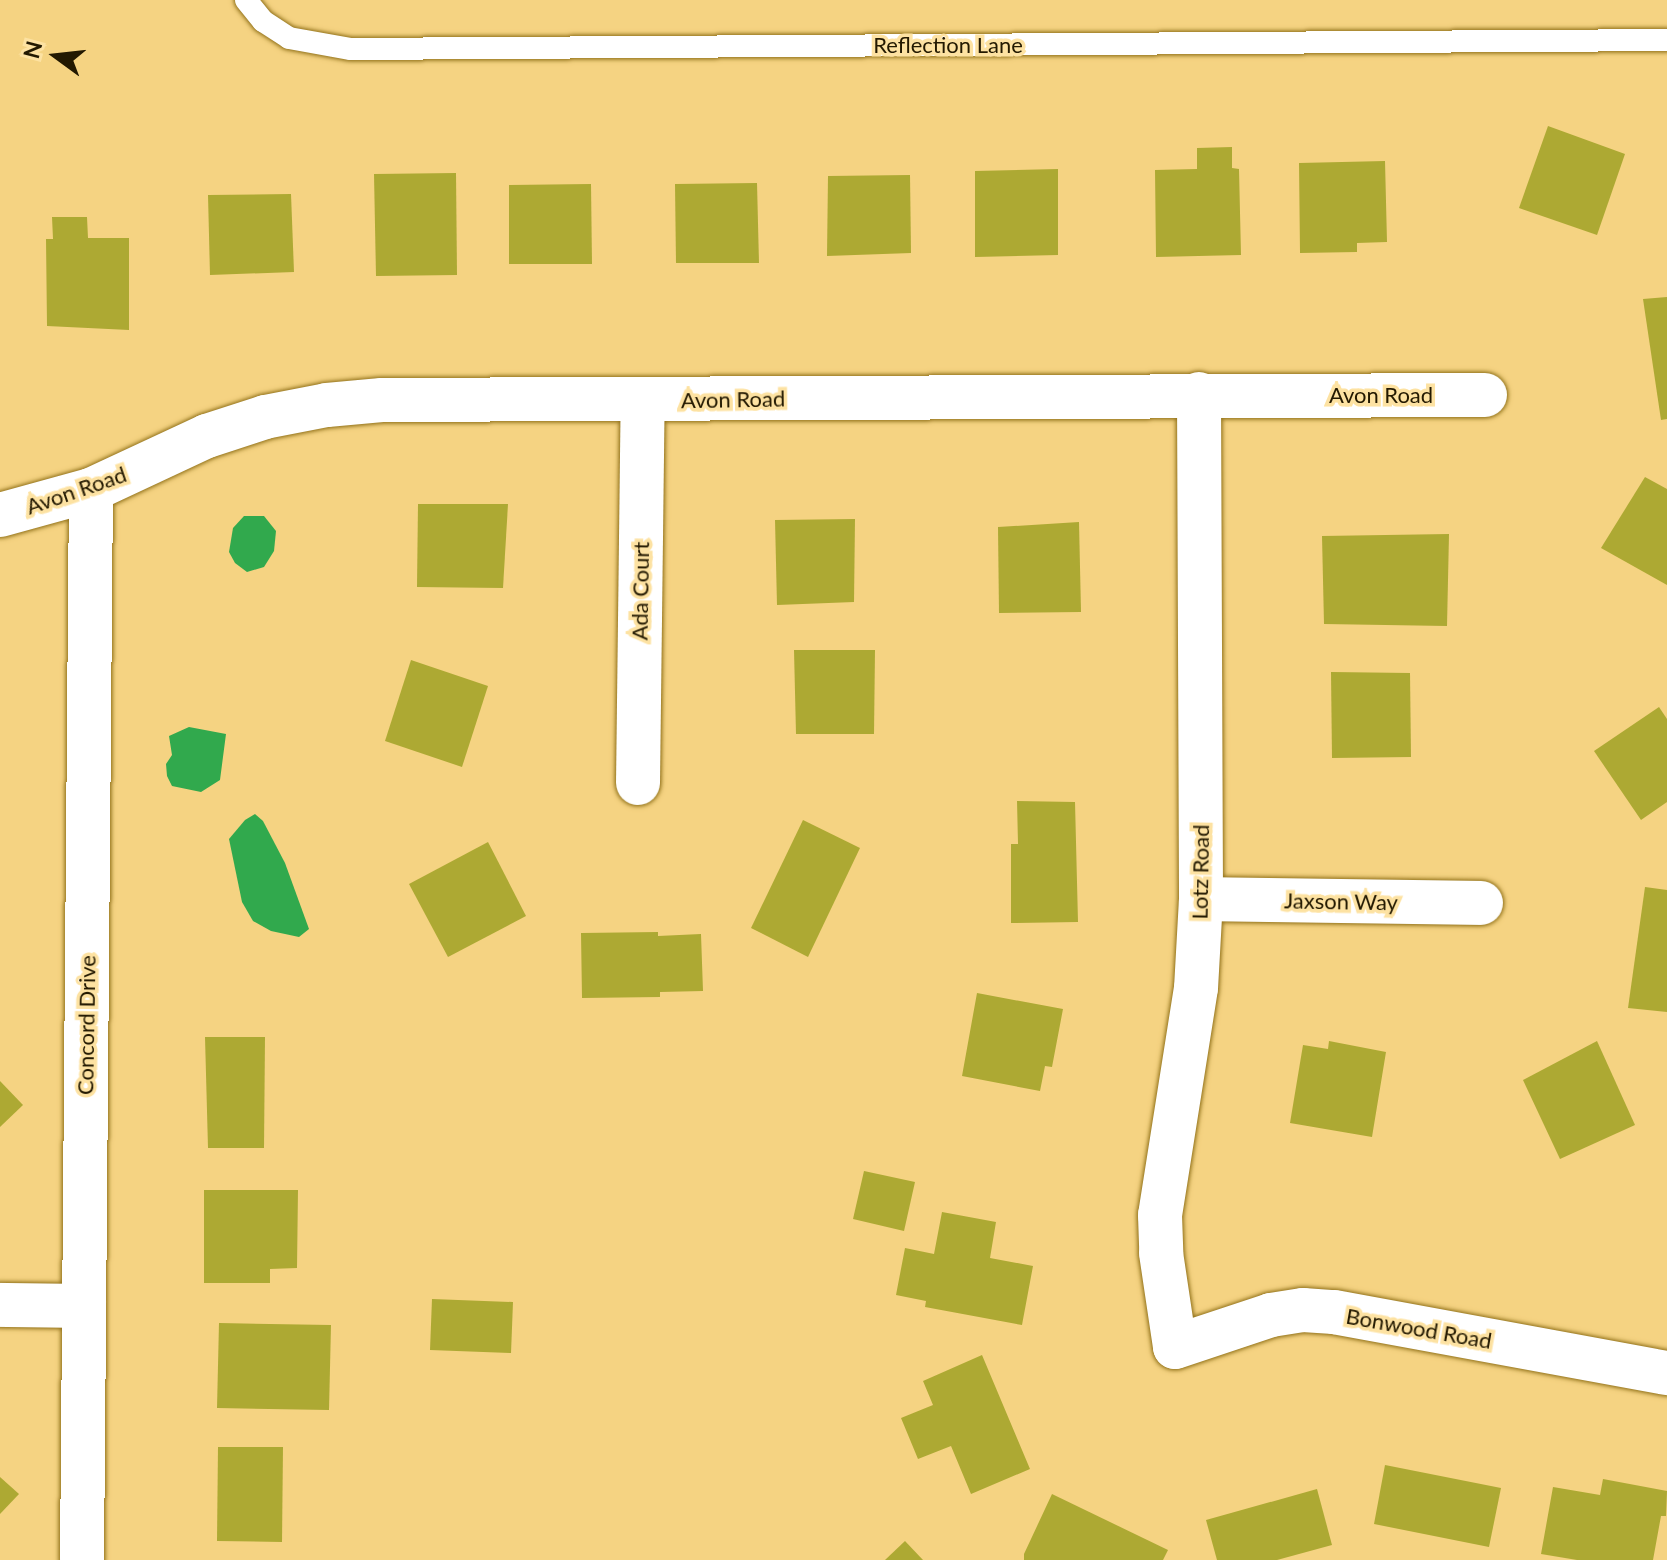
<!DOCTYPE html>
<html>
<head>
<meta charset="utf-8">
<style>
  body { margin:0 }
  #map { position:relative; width:1667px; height:1560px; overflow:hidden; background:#f5d382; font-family:Lato,sans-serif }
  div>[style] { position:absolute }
  .water>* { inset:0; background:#31a94d }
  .building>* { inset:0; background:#ada933 }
  .roads { filter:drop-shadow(0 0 2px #93731b) drop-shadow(0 0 2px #93731b) }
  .service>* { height:22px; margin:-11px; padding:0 11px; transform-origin:11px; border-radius:11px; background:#fff }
  .minor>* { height:44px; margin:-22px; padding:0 22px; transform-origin:22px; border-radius:22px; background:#fff }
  span { translate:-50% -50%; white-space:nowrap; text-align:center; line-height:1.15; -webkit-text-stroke:7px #fde2a2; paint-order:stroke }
  .street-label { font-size:22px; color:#231901 }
  .north { position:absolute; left:16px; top:16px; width:80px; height:80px; -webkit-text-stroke:6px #fde2a2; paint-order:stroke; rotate:285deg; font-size:22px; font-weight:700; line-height:32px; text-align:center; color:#231901 }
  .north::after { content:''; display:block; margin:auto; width:28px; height:36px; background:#231901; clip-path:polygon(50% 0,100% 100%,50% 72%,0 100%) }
</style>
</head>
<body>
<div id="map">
  <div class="water">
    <div style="clip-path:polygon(244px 516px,264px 516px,276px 531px,274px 551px,264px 567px,247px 572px,235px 563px,229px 552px,233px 528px)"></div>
    <div style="clip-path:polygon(189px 727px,226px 734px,220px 780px,201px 792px,172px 786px,167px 776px,166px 764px,172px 755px,169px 736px)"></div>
    <div style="clip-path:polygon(255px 814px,263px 821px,285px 863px,309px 929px,299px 937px,271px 931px,253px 921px,242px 902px,229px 839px,245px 820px)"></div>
  </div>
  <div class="building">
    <div style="clip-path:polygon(1548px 126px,1625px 154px,1597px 235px,1519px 208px)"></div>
    <div style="clip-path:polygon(1232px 147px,1232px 168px,1239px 169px,1241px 255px,1156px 257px,1155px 170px,1197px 169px,1197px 148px)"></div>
    <div style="clip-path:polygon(1385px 161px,1387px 242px,1357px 243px,1357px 252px,1300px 253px,1299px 163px)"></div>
    <div style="clip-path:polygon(1058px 169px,1058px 255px,975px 257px,975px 171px)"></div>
    <div style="clip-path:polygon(456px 173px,457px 275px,376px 276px,374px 174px)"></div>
    <div style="clip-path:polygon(910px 175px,911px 253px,827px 256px,828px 176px)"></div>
    <div style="clip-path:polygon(757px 183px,759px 263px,676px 263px,675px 184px)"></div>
    <div style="clip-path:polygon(591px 184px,592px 264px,509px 264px,509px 185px)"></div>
    <div style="clip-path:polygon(291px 194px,294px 272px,210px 275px,208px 195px)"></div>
    <div style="clip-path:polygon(52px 217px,87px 217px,88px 238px,129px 238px,129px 330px,47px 326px,46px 239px,53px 239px)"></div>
    <div style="clip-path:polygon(1667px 297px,1667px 419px,1661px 420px,1643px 299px)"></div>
    <div style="clip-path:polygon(1645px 477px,1667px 489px,1667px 585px,1601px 548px)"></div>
    <div style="clip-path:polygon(418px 504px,508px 504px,503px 588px,417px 587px)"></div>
    <div style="clip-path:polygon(855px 519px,854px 602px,777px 605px,775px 520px)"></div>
    <div style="clip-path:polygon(1079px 522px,1081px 612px,999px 613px,998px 527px)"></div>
    <div style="clip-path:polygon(1449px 534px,1447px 626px,1324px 624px,1322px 536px)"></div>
    <div style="clip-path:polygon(794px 650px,875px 650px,874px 734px,796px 734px)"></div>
    <div style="clip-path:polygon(411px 660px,488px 686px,462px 767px,385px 741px)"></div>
    <div style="clip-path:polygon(1331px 672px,1410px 673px,1411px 757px,1332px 758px)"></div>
    <div style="clip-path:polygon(1659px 707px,1667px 719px,1667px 802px,1641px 820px,1594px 751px)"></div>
    <div style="clip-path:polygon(1017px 801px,1075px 802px,1078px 922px,1011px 923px,1011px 844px,1018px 844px)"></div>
    <div style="clip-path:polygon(803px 820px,860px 848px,808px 957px,751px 928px)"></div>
    <div style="clip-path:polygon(488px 842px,526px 916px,448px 957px,409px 884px)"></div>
    <div style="clip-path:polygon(1645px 887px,1667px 890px,1667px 1012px,1628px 1008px)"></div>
    <div style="clip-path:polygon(658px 932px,658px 936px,701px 934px,703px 991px,660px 992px,660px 997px,582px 998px,581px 933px)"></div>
    <div style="clip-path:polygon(977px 993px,1063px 1009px,1052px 1067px,1045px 1066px,1040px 1091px,962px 1076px)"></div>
    <div style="clip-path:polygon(205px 1037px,265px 1037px,264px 1148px,208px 1148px)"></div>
    <div style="clip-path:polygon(1329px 1041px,1386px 1052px,1372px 1137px,1290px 1123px,1303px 1045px,1328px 1049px)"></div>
    <div style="clip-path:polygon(1597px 1041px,1635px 1125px,1560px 1159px,1523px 1080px)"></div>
    <div style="clip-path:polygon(0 1081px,23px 1105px,0 1127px)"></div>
    <div style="clip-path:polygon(864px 1171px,915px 1182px,904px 1231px,853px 1219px)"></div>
    <div style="clip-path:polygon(204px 1190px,298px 1190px,297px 1268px,270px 1269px,270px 1283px,204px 1283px)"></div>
    <div style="clip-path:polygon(942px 1212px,996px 1222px,990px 1258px,1033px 1266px,1022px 1325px,925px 1307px,926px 1301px,896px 1295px,905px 1248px,934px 1254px)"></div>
    <div style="clip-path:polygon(432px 1299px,513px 1302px,511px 1353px,430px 1350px)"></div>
    <div style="clip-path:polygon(219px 1323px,331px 1325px,329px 1410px,217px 1408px)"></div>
    <div style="clip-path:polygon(982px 1355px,1030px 1469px,971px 1494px,951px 1446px,918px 1459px,901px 1418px,933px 1405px,923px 1381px)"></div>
    <div style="clip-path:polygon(218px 1447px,283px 1447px,282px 1542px,217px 1541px)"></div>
    <div style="clip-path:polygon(1385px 1465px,1501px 1488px,1489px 1547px,1374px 1524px)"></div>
    <div style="clip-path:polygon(0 1477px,19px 1494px,0 1514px)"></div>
    <div style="clip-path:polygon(1603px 1479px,1667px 1491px,1666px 1516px,1661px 1516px,1653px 1560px,1577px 1560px,1541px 1554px,1553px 1487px,1600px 1495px)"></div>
    <div style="clip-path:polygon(1317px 1489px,1332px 1545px,1277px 1560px,1217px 1560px,1206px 1520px)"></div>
    <div style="clip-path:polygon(1052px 1494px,1168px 1550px,1163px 1560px,1024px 1560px,1024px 1554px)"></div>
    <div style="clip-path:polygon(905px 1541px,923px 1560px,885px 1560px)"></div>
  </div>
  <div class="roads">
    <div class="service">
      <div style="left:246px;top:0;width:27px;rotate:51deg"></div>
      <div style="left:263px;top:21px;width:31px;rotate:33deg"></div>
      <div style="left:289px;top:38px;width:63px;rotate:10.1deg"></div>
      <div style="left:351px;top:49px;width:1316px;rotate:-0.39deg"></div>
    </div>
    <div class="minor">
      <div style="left:1199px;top:394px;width:505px;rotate:89.77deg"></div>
      <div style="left:1201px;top:899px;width:89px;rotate:93.2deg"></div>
      <div style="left:1196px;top:988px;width:230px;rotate:99deg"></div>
      <div style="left:1160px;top:1215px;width:38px;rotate:88deg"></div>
      <div style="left:1161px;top:1253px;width:95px;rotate:81.5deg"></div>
      <div style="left:1175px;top:1347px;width:101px;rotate:-18.4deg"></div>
      <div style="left:1271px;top:1315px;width:32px;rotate:-9deg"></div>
      <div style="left:1303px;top:1310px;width:31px;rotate:4deg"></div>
      <div style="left:1334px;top:1312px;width:339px;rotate:10.4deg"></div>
      <div style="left:0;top:515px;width:94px;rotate:-15.4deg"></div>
      <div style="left:91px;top:490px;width:128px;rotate:-25deg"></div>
      <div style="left:207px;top:436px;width:61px;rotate:-18.1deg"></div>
      <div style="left:265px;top:417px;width:63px;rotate:-11deg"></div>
      <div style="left:327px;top:405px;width:55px;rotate:-5.2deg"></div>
      <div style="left:382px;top:400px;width:1103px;rotate:-0.26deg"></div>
      <div style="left:638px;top:783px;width:383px;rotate:-89.3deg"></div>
      <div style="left:1201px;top:899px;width:280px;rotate:0.8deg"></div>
      <div style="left:0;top:1305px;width:84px;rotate:0.7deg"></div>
      <div style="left:82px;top:1560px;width:1070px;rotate:-89.52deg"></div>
    </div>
  </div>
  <div class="street-label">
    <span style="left:948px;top:45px">Reflection Lane</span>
    <span style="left:1381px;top:395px">Avon Road</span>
    <span style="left:733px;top:399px;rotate:-1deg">Avon Road</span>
    <span style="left:76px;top:490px;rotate:-19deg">Avon Road</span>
    <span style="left:640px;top:591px;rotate:-89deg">Ada Court</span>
    <span style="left:1200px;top:872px;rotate:-89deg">Lotz Road</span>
    <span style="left:1341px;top:901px;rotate:1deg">Jaxson Way</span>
    <span style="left:86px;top:1025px;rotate:-89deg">Concord Drive</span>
    <span style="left:1419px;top:1328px;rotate:10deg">Bonwood Road</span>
  </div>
  <div class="north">N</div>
</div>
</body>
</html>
